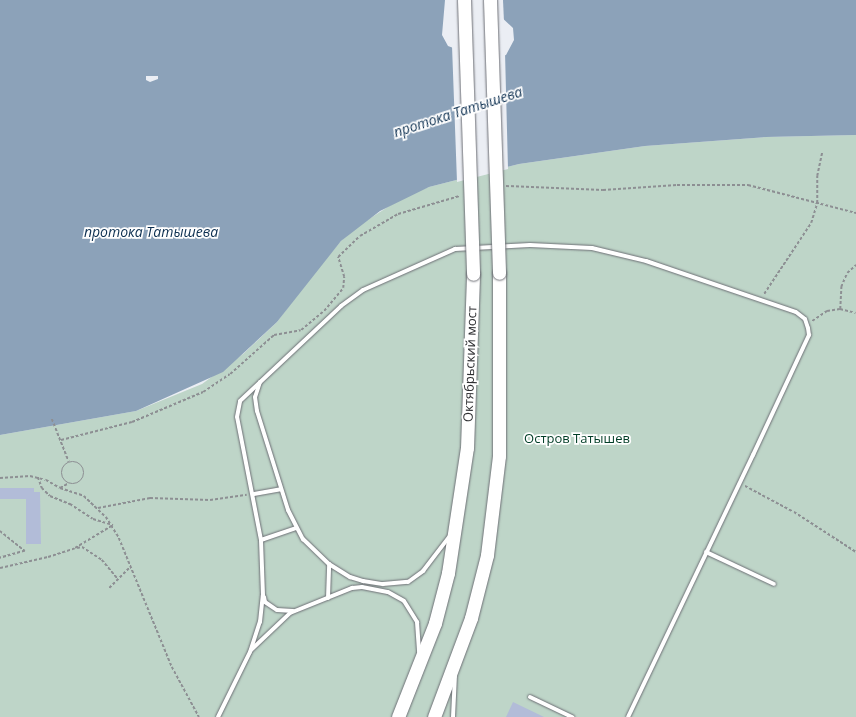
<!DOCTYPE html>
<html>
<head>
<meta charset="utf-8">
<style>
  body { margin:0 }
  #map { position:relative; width:856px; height:717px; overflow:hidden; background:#ebeef4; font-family:"Open Sans",sans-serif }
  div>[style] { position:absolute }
  .green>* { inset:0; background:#bed5c8 }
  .water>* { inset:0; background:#8ca2b9 }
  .pier>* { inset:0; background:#ebeef4 }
  .building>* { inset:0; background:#b2bcd8 }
  .path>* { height:1.5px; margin-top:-0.75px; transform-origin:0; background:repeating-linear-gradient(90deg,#8d8f93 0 3px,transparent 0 5px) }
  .path>.ring { margin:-0.75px; padding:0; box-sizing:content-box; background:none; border:1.5px solid #8d8f93; border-radius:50% }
  .roads { filter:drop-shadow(0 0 1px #6d6f75) drop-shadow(0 0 1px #6d6f75) }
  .lane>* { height:4px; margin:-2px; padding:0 2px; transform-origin:2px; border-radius:2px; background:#fff }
  .primary>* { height:13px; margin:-6.5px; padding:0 6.5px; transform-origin:6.5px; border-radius:6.5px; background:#fff }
  .bridges { filter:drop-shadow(0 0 1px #6d6f75) drop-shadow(0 0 1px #6d6f75) }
  .primary-bridge>* { height:13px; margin:-6.5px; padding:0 6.5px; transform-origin:6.5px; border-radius:6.5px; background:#fff }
  span { translate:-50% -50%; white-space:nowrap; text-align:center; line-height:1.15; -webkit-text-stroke:3.5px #fff; paint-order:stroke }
  .street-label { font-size:13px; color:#2d2e31 }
  .park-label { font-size:13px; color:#003d26 }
  .water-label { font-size:14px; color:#0c2f50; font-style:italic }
</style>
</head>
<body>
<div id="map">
  <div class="green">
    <div style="clip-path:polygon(856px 135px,856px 717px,0 717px,0 435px,136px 411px,202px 384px,243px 354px,277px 322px,314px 273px,341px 241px,358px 226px,405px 196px,429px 187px,519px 164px,645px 146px,766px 137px)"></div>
  </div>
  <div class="water">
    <div style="clip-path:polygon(evenodd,0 0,445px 0,442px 35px,448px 46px,486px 60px,506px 55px,514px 40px,513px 28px,497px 13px,491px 0,856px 0,856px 135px,766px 137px,645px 146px,519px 164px,429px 187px,380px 211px,341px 241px,277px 322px,223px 372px,136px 411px,0 435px,0 0,146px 76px,158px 76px,158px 79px,150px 82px,146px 80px,146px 76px)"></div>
  </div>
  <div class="pier">
    <div style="clip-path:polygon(489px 0,503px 0,504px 22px,495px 14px)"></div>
    <div style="clip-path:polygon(452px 46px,486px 58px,505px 52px,508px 169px,457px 182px)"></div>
  </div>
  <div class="building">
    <div style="clip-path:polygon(0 488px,34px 488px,34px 492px,40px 492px,41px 544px,26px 544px,26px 499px,0 499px)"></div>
    <div style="clip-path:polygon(513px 702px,544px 717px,506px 717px)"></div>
  </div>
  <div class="path">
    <div style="left:506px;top:186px;width:97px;rotate:2.4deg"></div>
    <div style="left:603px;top:190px;width:74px;rotate:-3.9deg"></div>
    <div style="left:677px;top:185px;width:71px"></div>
    <div style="left:748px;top:185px;width:112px;rotate:14.5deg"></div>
    <div style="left:764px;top:294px;width:85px;rotate:-56.5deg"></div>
    <div style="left:811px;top:223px;width:21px;rotate:-73deg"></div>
    <div style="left:817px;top:203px;width:27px;rotate:-90deg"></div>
    <div style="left:817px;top:176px;width:24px;rotate:-78deg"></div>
    <div style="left:840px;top:309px;width:22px;rotate:-87deg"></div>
    <div style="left:841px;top:287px;width:15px;rotate:-67deg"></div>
    <div style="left:847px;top:273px;width:12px;rotate:-42deg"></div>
    <div style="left:812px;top:321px;width:18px;rotate:-34deg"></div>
    <div style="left:827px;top:311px;width:13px;rotate:-9deg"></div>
    <div style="left:840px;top:309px;width:16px;rotate:14deg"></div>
    <div style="left:52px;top:419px;width:46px;rotate:68.4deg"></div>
    <div style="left:61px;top:440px;width:73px;rotate:-14.2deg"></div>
    <div style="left:132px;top:422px;width:77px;rotate:-22.9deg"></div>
    <div style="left:203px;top:392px;width:32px;rotate:-34deg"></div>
    <div style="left:230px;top:374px;width:59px;rotate:-41.6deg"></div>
    <div style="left:274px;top:335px;width:27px;rotate:-10deg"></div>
    <div style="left:301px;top:330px;width:30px;rotate:-40deg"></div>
    <div style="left:324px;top:311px;width:30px;rotate:-50deg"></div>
    <div style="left:343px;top:288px;width:11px;rotate:-85deg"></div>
    <div style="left:344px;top:277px;width:21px;rotate:-107deg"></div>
    <div style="left:338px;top:257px;width:30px;rotate:-44deg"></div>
    <div style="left:360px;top:236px;width:44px;rotate:-30.1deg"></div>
    <div style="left:398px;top:214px;width:64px;rotate:-16.4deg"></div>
    <div class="ring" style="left:62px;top:462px;width:20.5px;height:20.5px"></div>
    <div style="left:38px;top:477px;width:12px;rotate:70deg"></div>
    <div style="left:42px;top:488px;width:11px;rotate:45deg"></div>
    <div style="left:50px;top:496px;width:22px;rotate:22deg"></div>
    <div style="left:70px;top:504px;width:27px;rotate:33deg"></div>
    <div style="left:93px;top:519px;width:21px;rotate:17deg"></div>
    <div style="left:0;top:478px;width:30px;rotate:-4deg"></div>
    <div style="left:30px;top:476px;width:16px;rotate:14deg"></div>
    <div style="left:46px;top:480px;width:16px;rotate:30deg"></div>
    <div style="left:60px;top:488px;width:25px;rotate:18deg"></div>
    <div style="left:84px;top:496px;width:30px;rotate:44deg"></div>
    <div style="left:106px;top:517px;width:25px;rotate:58deg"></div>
    <div style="left:119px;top:538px;width:139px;rotate:67.7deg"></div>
    <div style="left:172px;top:667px;width:57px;rotate:61.6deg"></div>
    <div style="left:745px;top:486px;width:55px;rotate:28deg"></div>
    <div style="left:794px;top:512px;width:74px;rotate:32.8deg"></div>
    <div style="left:60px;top:488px;width:10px;rotate:-29deg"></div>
    <div style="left:98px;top:508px;width:53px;rotate:-10.9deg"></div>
    <div style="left:150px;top:498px;width:60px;rotate:1.9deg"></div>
    <div style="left:210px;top:500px;width:37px;rotate:-8deg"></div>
    <div style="left:0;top:531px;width:32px;rotate:39deg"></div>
    <div style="left:25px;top:551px;width:26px;rotate:164deg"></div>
    <div style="left:77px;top:548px;width:5px;rotate:-11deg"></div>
    <div style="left:82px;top:547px;width:24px;rotate:33deg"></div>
    <div style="left:102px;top:560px;width:25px;rotate:50deg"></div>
    <div style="left:0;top:568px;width:49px;rotate:-12.9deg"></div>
    <div style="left:48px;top:557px;width:28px;rotate:-18deg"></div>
    <div style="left:75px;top:548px;width:44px;rotate:-31.2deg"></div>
    <div style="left:109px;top:588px;width:30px;rotate:-45deg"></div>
  </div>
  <div class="roads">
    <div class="lane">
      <div style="left:260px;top:382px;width:16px;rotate:108deg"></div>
      <div style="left:255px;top:397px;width:14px;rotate:82deg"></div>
      <div style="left:257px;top:411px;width:104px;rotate:72.6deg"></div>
      <div style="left:288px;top:510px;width:33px;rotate:63deg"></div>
      <div style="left:303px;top:539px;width:36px;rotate:44deg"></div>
      <div style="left:329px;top:564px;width:25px;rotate:32deg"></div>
      <div style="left:350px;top:577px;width:14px;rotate:17deg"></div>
      <div style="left:363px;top:581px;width:20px;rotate:9deg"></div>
      <div style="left:383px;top:584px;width:25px;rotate:-5deg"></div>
      <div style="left:408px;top:582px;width:19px;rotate:-36deg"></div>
      <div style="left:423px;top:571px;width:43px;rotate:-52.6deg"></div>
      <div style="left:254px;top:494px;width:27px;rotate:-10deg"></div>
      <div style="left:261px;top:540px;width:36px;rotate:-19deg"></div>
      <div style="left:706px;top:552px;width:75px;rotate:25.2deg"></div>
      <div style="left:264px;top:597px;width:5px;rotate:79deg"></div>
      <div style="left:265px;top:602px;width:14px;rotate:34deg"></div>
      <div style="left:277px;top:610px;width:16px;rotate:4deg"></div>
      <div style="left:328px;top:598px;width:34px;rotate:-88deg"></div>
      <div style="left:251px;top:650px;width:54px;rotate:-43.5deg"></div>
      <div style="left:290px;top:613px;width:67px;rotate:-22deg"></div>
      <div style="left:352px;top:588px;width:10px;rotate:-6deg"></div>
      <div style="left:362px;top:587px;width:26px;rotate:11deg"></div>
      <div style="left:388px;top:592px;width:18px;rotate:29deg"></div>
      <div style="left:404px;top:601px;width:25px;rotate:58deg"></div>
      <div style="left:417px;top:622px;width:30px;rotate:86deg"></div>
      <div style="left:530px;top:697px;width:47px;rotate:25.5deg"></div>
      <div style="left:218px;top:717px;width:72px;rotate:-63.8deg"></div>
      <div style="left:250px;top:652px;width:32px;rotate:-72deg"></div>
      <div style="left:260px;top:622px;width:27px;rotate:-84deg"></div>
      <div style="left:263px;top:595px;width:55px;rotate:-92.1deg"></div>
      <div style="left:261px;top:540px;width:125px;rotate:-101deg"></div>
      <div style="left:237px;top:417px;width:16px;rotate:-79deg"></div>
      <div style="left:240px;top:401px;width:139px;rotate:-43.2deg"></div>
      <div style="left:341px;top:306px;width:27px;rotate:-36deg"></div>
      <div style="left:363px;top:290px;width:101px;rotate:-24deg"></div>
      <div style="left:455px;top:249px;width:75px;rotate:-3.1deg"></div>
      <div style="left:530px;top:245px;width:62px;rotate:2.8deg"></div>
      <div style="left:592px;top:248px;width:56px;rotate:13.5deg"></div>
      <div style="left:646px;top:261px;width:158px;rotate:18.8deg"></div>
      <div style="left:796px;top:312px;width:11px;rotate:38deg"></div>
      <div style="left:805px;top:319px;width:9px;rotate:72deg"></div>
      <div style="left:808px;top:328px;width:7px;rotate:82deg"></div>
      <div style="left:809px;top:335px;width:132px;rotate:115deg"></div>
      <div style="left:753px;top:455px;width:290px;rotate:115.5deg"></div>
      <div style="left:453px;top:717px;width:42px;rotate:-87.3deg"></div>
    </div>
    <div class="primary">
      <div style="left:398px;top:717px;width:101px;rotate:-68.5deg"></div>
      <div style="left:435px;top:623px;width:52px;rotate:-75.4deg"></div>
      <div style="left:448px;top:573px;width:126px;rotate:-81.4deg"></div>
      <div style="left:467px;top:448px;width:174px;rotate:-88deg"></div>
      <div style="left:434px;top:717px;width:106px;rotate:-69.5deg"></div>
      <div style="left:471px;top:618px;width:65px;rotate:-75.7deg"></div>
      <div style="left:487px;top:555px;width:100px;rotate:-83.1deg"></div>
      <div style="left:499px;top:456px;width:183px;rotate:-90deg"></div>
    </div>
  </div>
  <div class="bridges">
    <div class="primary-bridge">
      <div style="left:464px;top:0;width:274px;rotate:88.1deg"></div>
      <div style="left:490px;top:0;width:273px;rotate:88.1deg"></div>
    </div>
  </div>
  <div class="street-label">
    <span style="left:470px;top:364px;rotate:-88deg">Октябрьский мост</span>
  </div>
  <div class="park-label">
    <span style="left:577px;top:438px">Остров Татышев</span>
  </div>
  <div class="water-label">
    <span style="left:458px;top:112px;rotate:-18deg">протока Татышева</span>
    <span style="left:151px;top:232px">протока Татышева</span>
  </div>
</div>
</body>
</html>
